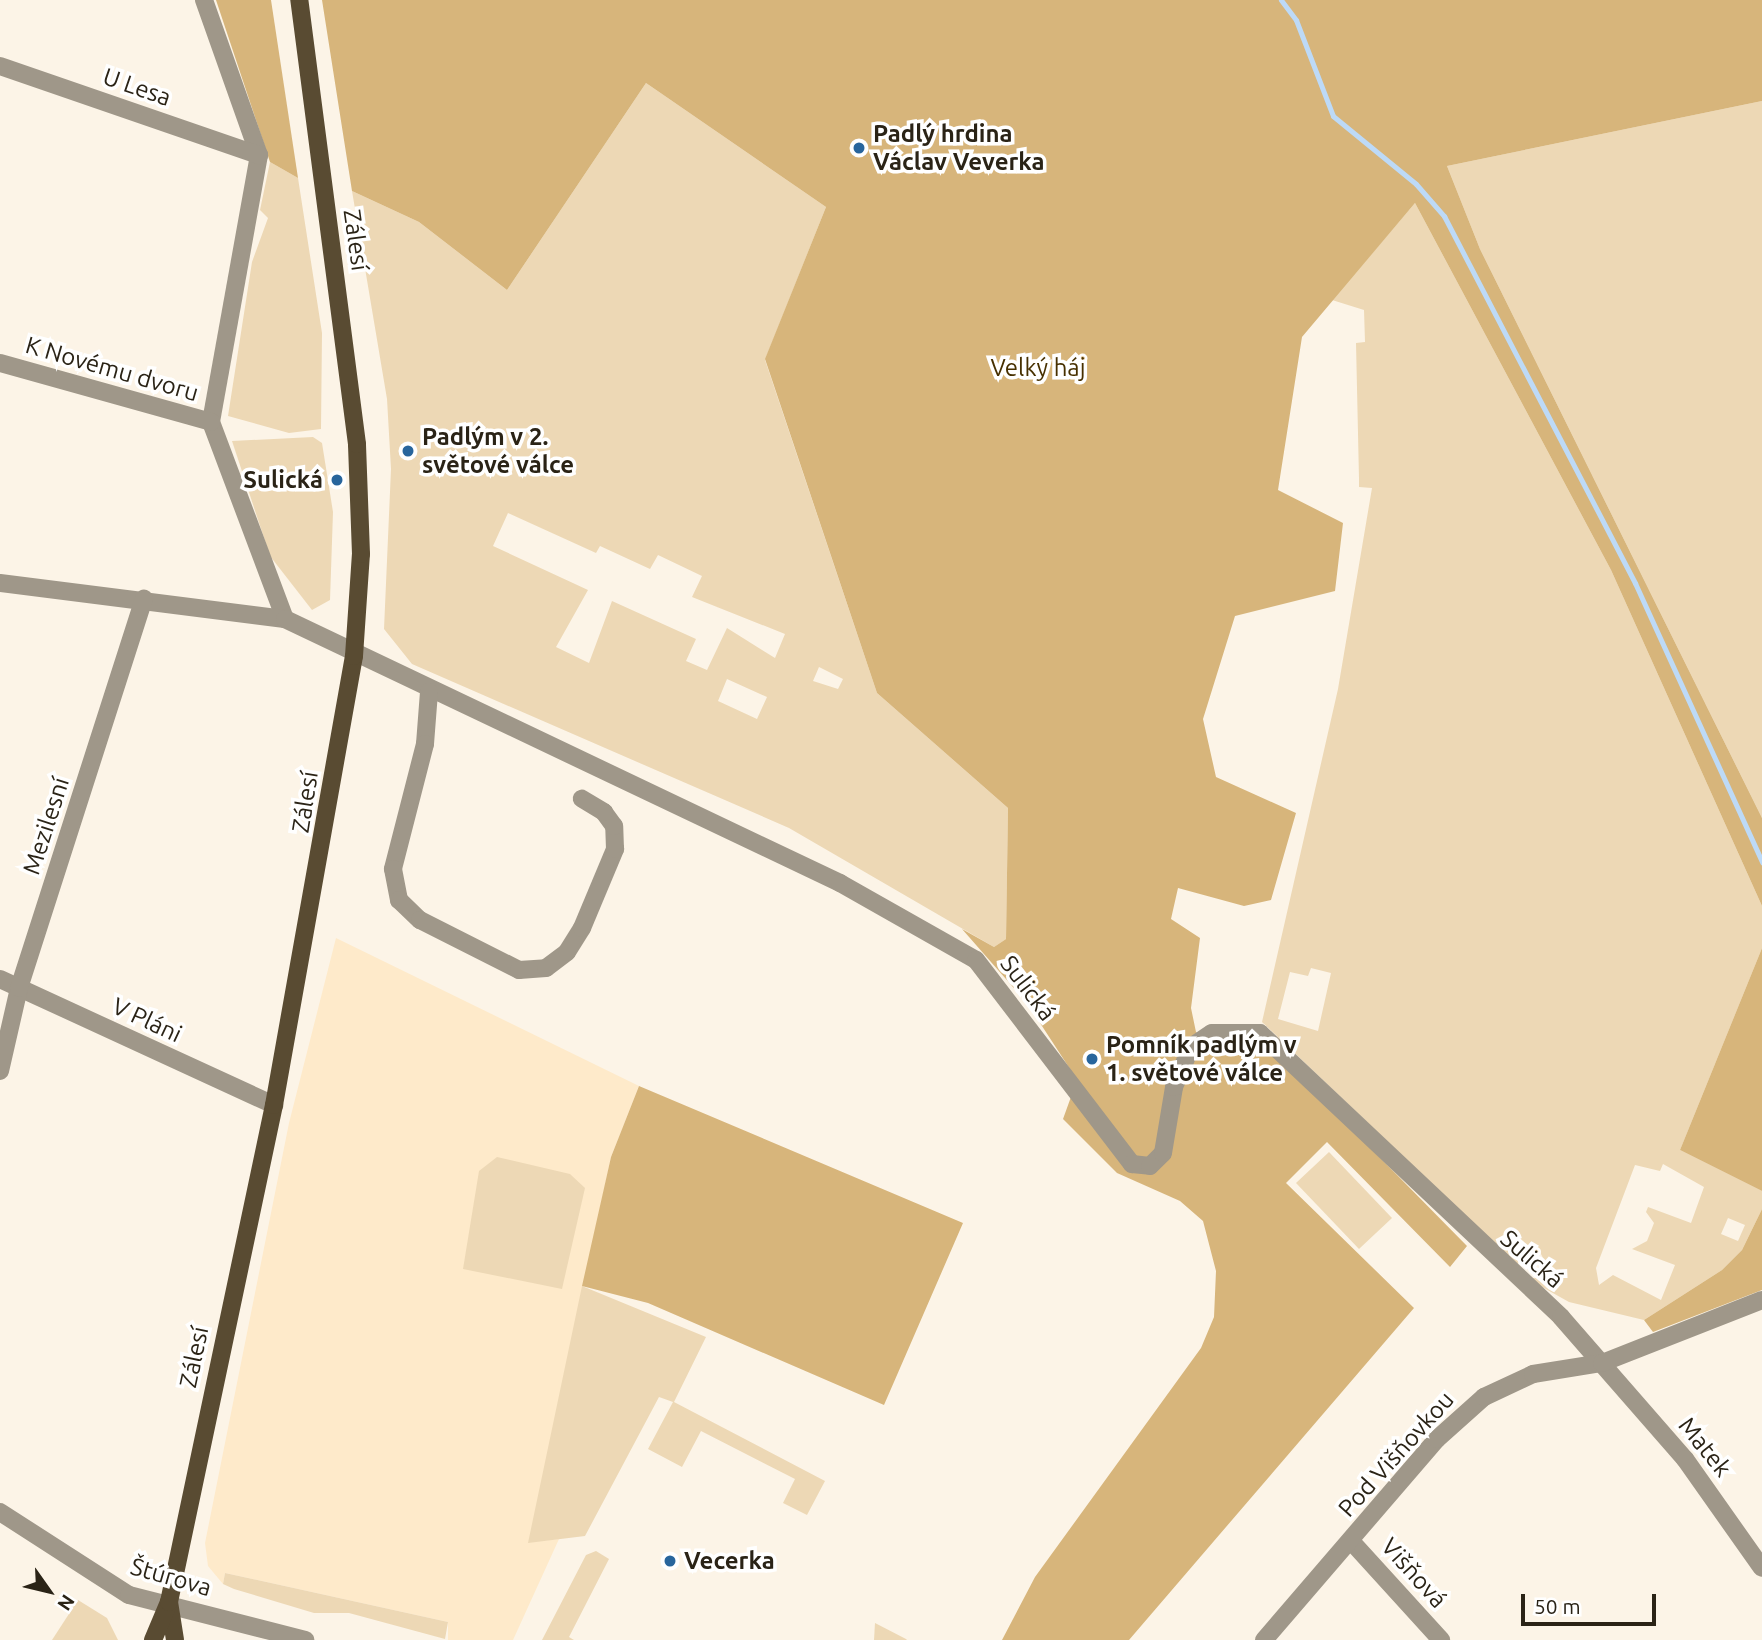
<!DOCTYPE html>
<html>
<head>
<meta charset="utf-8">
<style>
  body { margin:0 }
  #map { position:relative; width:1762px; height:1640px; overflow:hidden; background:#fcf4e7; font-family:Ubuntu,sans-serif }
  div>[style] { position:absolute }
  .built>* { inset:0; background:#feeaca }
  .green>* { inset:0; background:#edd8b5 }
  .forest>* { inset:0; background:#d7b57b }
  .stream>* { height:5px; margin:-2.5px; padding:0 2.5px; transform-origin:2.5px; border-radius:2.5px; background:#bddaf7 }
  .minor>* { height:18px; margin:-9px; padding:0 9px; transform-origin:9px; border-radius:9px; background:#9f9789 }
  .major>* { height:18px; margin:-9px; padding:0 9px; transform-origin:9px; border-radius:9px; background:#594b32 }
  .dots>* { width:19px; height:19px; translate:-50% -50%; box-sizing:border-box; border:4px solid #fff; border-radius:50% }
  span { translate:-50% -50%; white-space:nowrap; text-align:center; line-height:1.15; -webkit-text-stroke:7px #fff; paint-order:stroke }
  .street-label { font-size:24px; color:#2a2316 }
  .poi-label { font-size:24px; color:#2a2316; font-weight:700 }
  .left { translate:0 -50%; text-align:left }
  .right { translate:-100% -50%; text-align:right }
  .park-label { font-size:24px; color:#473000 }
  .north { position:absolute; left:14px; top:1556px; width:70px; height:70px; -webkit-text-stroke:5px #fff; paint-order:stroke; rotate:124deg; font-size:19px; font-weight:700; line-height:28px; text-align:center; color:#2a2316 }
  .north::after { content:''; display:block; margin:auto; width:24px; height:32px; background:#2a2316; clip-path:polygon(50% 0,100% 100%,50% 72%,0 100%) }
  .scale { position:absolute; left:1521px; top:1594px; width:135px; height:32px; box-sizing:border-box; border:4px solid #2a2316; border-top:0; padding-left:9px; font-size:21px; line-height:24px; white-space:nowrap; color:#2a2316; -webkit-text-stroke:5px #fff; paint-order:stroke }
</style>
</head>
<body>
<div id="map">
  <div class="built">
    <div style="clip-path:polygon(336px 938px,639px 1086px,611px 1157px,529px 1542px,559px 1539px,513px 1640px,448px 1640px,448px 1622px,225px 1573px,223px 1584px,208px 1566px,205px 1543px,289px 1123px)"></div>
  </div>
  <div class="green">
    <div style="clip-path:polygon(evenodd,646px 83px,826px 207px,765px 360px,877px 693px,1008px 808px,1006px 939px,994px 947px,789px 828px,412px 664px,384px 629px,391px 469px,387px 399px,352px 191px,419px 222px,507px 290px,646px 83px,508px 513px,596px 553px,600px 546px,650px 569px,658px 555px,702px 576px,692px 597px,785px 634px,775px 658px,727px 628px,707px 670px,686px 661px,696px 639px,612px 601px,589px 663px,556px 647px,588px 590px,493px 546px,508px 513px,646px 83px,819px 667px,843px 679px,838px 689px,813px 681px,819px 667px,646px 83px,727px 679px,767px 697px,757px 719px,718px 701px,727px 679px)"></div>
    <div style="clip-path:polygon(1762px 101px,1762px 818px,1480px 249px,1447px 166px)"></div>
    <div style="clip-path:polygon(270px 162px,298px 178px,322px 333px,321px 429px,289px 433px,228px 416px,252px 262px,268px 218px,260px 210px)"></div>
    <div style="clip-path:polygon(evenodd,1415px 203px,1611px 570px,1762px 906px,1762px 948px,1680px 1150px,1762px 1191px,1762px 1209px,1742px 1250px,1722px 1270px,1644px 1320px,1569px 1302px,1526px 1278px,1536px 1278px,1547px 1266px,1540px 1252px,1525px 1251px,1517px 1265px,1262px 1022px,1338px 689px,1372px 488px,1359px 487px,1359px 479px,1356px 343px,1365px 342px,1364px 310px,1332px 300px,1415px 203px,1311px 968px,1331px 973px,1318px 1031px,1278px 1019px,1290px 972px,1308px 976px,1311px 968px,1415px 203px,1663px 1164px,1704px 1187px,1691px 1223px,1648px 1207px,1646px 1212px,1654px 1223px,1647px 1241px,1632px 1249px,1675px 1265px,1661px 1300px,1613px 1275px,1599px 1285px,1596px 1268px,1635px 1165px,1660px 1171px,1663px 1164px,1415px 203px,1728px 1218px,1745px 1225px,1738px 1241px,1721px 1234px,1728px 1218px)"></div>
    <div style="clip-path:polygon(313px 437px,322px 443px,333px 512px,330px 600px,312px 610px,270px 556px,232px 441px)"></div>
    <div style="clip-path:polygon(1329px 1152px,1392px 1218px,1359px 1249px,1296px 1183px)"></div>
    <div style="clip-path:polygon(497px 1157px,570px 1174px,585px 1188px,562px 1289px,463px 1269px,479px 1171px)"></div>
    <div style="clip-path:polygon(582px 1286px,706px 1337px,674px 1402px,825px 1481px,807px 1515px,783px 1503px,795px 1479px,701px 1431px,682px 1467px,648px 1449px,673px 1402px,659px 1397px,585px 1536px,528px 1543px)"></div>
    <div style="clip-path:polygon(596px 1551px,609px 1559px,569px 1637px,574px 1640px,542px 1640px,586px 1555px)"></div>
    <div style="clip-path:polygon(225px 1573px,448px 1622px,445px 1639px,349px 1613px,314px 1613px,234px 1589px,223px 1584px)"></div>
    <div style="clip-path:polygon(78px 1600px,107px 1618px,118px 1640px,52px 1640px)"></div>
    <div style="clip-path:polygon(875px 1623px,906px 1639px,907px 1640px,874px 1640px)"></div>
  </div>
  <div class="forest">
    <div style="clip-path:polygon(216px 0,271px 0,298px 178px,270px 162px)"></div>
    <div style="clip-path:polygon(322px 0,1762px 0,1762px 101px,1447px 166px,1480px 249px,1762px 818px,1762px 906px,1611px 570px,1415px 203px,1302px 337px,1278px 490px,1343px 523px,1335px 591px,1235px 616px,1203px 719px,1216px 777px,1296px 813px,1271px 900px,1244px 906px,1178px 888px,1171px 919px,1200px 938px,1191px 1008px,1196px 1032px,1210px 1043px,1240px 1036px,1269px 1045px,1467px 1246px,1450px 1267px,1327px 1142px,1286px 1183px,1414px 1308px,1129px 1640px,1002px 1640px,1035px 1577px,1201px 1348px,1214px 1317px,1216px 1271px,1203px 1221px,1180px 1201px,1117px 1173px,1063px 1119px,1076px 1083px,1070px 1069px,1027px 1003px,962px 929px,994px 947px,1006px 939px,1008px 808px,877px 693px,765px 359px,826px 207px,646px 83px,507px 290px,419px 222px,352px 191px)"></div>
    <div style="clip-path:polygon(1762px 948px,1762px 1191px,1680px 1150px)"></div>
    <div style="clip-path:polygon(639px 1086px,963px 1223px,884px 1405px,648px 1303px,582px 1286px,611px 1157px)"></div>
    <div style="clip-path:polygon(1762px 1209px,1762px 1290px,1653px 1332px,1644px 1320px,1722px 1270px,1742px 1250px)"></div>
  </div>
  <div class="stream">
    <div style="left:1281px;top:0;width:25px;rotate:53deg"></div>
    <div style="left:1296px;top:20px;width:103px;rotate:68.9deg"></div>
    <div style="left:1333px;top:116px;width:107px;rotate:39.3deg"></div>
    <div style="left:1416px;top:184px;width:43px;rotate:48.8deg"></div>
    <div style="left:1444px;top:216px;width:414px;rotate:62.5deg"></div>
    <div style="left:1635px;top:583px;width:307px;rotate:65.5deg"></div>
  </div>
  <div class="minor">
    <div style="left:204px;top:0;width:164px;rotate:70.5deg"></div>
    <div style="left:259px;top:155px;width:271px;rotate:100.2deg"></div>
    <div style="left:211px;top:422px;width:210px;rotate:69.4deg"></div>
    <div style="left:0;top:66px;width:274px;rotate:19deg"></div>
    <div style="left:0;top:363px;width:219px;rotate:15.6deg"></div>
    <div style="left:0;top:583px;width:287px;rotate:7.2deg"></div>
    <div style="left:285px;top:619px;width:615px;rotate:25.44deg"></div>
    <div style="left:840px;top:883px;width:156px;rotate:29.5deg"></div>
    <div style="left:976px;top:960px;width:257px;rotate:52.6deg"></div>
    <div style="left:1132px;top:1164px;width:18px;rotate:6deg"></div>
    <div style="left:1150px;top:1166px;width:18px;rotate:-45deg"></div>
    <div style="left:1163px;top:1153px;width:67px;rotate:-80.5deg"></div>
    <div style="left:1174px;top:1087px;width:43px;rotate:-67deg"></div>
    <div style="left:1191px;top:1047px;width:25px;rotate:-34deg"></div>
    <div style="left:1212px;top:1033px;width:48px"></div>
    <div style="left:1260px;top:1033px;width:414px;rotate:43.3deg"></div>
    <div style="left:1561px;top:1317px;width:189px;rotate:48.9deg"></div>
    <div style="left:1685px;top:1459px;width:133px;rotate:54.8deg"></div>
    <div style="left:429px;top:692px;width:52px;rotate:94.4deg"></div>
    <div style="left:425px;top:744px;width:129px;rotate:104.4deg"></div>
    <div style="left:393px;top:869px;width:32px;rotate:79deg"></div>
    <div style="left:399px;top:900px;width:29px;rotate:44deg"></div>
    <div style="left:420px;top:920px;width:111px;rotate:26.8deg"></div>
    <div style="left:519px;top:970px;width:27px;rotate:-4deg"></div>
    <div style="left:546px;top:968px;width:26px;rotate:-37deg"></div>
    <div style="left:567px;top:952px;width:28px;rotate:-58deg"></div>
    <div style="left:582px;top:928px;width:86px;rotate:-67.3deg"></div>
    <div style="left:615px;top:849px;width:23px;rotate:-92deg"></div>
    <div style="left:614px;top:826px;width:17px;rotate:-126deg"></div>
    <div style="left:604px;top:812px;width:26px;rotate:-149deg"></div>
    <div style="left:0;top:979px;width:302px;rotate:24.7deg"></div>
    <div style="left:0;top:1071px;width:85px;rotate:-77.1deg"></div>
    <div style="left:19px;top:988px;width:409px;rotate:-72.2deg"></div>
    <div style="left:0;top:1512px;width:153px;rotate:32.8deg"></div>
    <div style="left:129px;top:1595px;width:182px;rotate:14.3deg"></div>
    <div style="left:1351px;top:1541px;width:134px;rotate:47.7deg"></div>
    <div style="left:1264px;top:1640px;width:265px;rotate:-49.3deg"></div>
    <div style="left:1437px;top:1439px;width:63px;rotate:-41.8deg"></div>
    <div style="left:1484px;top:1397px;width:54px;rotate:-25.1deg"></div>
    <div style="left:1533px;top:1374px;width:70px;rotate:-9.1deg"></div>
    <div style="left:1602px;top:1363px;width:172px;rotate:-21.5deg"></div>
  </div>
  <div class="major">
    <div style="left:169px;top:1602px;width:38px;rotate:81deg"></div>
    <div style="left:153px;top:1640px;width:41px;rotate:-67.2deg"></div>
    <div style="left:169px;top:1602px;width:508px;rotate:-78.07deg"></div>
    <div style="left:274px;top:1105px;width:456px;rotate:-79.9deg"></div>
    <div style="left:354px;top:656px;width:102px;rotate:-86.1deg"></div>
    <div style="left:361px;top:554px;width:110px;rotate:-92.1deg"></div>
    <div style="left:357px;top:444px;width:448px;rotate:-97.4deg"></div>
  </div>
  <div class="dots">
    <div style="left:859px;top:148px;background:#28659c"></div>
    <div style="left:408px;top:451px;background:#28659c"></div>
    <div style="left:337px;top:480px;background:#28659c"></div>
    <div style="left:1092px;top:1059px;background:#28659c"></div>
    <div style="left:670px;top:1561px;background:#28659c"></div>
  </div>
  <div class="street-label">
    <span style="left:137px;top:87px;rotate:19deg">U Lesa</span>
    <span style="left:356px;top:240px;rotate:82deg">Zálesí</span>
    <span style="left:112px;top:369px;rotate:16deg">K Novému dvoru</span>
    <span style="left:305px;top:802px;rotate:-81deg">Zálesí</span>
    <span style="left:46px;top:826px;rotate:-72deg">Mezilesní</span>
    <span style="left:1028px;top:988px;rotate:53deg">Sulická</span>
    <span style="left:147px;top:1020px;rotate:25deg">V Pláni</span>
    <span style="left:1532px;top:1259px;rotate:41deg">Sulická</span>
    <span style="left:194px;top:1357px;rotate:-78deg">Zálesí</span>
    <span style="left:1705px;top:1447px;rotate:51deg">Matek</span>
    <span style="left:1396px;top:1454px;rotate:-48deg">Pod Višňovkou</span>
    <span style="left:1414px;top:1573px;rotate:48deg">Višňová</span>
    <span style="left:171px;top:1577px;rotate:16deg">Štúrova</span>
  </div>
  <div class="poi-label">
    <span class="left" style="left:873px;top:148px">Padlý hrdina<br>Václav Veverka</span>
    <span class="left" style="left:422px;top:451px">Padlým v 2.<br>světové válce</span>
    <span class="right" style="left:323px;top:480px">Sulická</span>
    <span class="left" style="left:1106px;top:1059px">Pomník padlým v<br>1. světové válce</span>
    <span class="left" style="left:684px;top:1561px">Vecerka</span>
  </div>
  <div class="park-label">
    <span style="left:1038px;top:368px">Velký háj</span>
  </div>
  <div class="north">N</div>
  <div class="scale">50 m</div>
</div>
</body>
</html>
